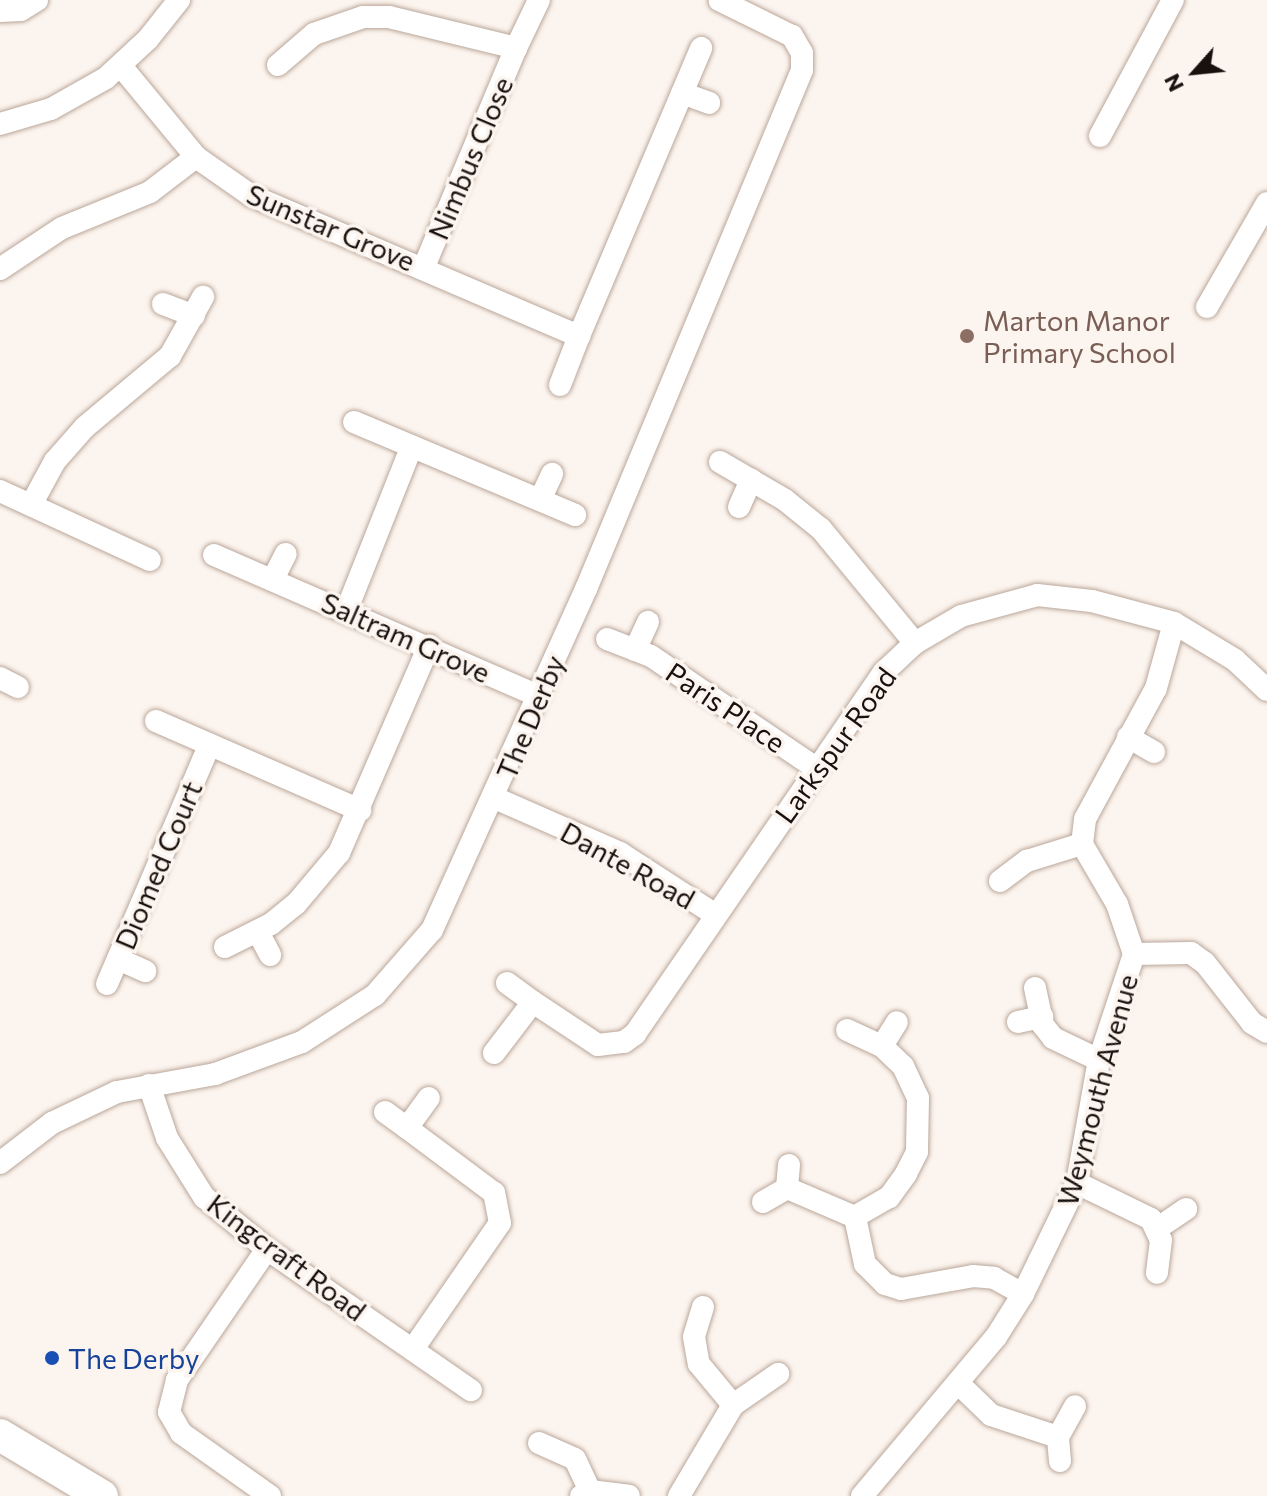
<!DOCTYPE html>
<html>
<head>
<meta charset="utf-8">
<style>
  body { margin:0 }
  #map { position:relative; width:1267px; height:1496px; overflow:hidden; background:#fcf4ee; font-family:Commissioner,sans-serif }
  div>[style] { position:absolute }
  .roads { filter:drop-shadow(0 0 2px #baa79a) drop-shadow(0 0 2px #baa79a) }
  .street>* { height:22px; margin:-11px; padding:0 11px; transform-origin:11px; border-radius:11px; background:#fff }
  .secondary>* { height:32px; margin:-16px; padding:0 16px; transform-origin:16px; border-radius:16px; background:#fff }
  .dots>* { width:22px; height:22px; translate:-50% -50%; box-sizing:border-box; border:4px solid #fcf4ee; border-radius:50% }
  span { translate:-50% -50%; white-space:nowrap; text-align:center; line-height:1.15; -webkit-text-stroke:7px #fcf4ee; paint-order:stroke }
  .street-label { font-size:28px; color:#18110d }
  .education-label { font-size:28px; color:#785e54 }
  .left { translate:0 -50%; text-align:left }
  .transit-label { font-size:28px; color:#164399 }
  .north { position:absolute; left:1155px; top:32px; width:80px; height:80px; -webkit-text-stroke:6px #fcf4ee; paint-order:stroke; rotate:243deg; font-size:22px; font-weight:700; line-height:32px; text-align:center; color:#18110d }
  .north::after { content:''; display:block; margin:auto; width:28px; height:36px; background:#18110d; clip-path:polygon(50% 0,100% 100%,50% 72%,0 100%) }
</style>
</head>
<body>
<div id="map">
  <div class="roads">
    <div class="street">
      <div style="left:0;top:11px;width:21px;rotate:-3deg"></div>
      <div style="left:21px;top:10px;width:19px;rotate:-32deg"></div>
      <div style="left:516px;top:48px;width:53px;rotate:-64.4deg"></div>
      <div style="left:278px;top:65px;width:48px;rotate:-40.7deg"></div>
      <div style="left:314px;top:34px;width:52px;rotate:-19.1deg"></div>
      <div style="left:363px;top:17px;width:26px"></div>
      <div style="left:389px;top:17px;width:131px;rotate:13.7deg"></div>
      <div style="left:516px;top:48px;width:238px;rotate:112.8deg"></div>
      <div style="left:121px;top:66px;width:118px;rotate:50.5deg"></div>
      <div style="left:196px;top:157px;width:68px;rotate:34.9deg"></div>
      <div style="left:252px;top:196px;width:356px;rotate:23.2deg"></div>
      <div style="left:579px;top:336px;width:313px;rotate:-67deg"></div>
      <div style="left:682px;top:93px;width:29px;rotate:20deg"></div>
      <div style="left:0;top:124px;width:53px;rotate:-16.4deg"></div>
      <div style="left:51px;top:109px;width:63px;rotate:-29.4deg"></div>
      <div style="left:106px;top:78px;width:57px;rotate:-42.9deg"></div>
      <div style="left:148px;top:39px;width:50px;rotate:-51.5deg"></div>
      <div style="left:1100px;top:136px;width:154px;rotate:-61.8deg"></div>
      <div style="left:0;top:269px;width:74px;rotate:-33.5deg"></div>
      <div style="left:62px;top:228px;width:95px;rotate:-22.2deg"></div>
      <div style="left:150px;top:192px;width:58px;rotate:-37.3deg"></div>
      <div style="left:163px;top:304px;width:33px;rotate:21deg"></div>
      <div style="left:1207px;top:307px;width:120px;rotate:-60deg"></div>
      <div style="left:560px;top:385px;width:53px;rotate:-68.8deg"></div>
      <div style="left:354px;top:422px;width:240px;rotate:22.8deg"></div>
      <div style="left:720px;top:462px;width:75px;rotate:30.3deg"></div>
      <div style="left:785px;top:500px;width:46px;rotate:38.9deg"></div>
      <div style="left:821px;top:529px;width:148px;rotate:50.5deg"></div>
      <div style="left:0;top:491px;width:165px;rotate:24.7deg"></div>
      <div style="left:540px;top:500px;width:29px;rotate:-65deg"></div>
      <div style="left:31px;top:505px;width:50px;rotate:-61.4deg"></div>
      <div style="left:55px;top:461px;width:45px;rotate:-48.6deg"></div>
      <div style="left:85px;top:427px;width:111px;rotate:-39.9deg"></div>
      <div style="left:170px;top:356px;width:68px;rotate:-60.8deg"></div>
      <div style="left:739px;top:507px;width:30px;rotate:-66deg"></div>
      <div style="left:214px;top:555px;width:354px;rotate:23.5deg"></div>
      <div style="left:273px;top:579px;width:28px;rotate:-63deg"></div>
      <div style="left:347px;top:609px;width:175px;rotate:-68.3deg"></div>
      <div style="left:607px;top:639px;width:47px;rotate:21.1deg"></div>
      <div style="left:651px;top:656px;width:199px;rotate:34.2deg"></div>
      <div style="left:635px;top:650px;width:31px;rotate:-65deg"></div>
      <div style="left:0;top:678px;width:20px;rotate:27deg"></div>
      <div style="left:156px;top:721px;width:223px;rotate:23.6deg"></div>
      <div style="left:1128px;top:737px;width:30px;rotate:30deg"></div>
      <div style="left:495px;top:798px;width:137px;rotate:23.7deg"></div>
      <div style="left:620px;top:853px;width:114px;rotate:32.9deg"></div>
      <div style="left:1000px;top:881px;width:34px;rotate:-37deg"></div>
      <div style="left:1027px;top:861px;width:58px;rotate:-17.2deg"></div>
      <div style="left:258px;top:932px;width:26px;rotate:62deg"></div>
      <div style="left:225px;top:947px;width:51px;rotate:-26.6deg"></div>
      <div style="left:271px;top:924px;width:32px;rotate:-39deg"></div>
      <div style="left:296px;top:904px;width:67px;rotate:-49.9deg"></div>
      <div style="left:339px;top:853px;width:226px;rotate:-66.5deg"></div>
      <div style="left:1134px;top:954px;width:57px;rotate:-1deg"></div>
      <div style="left:1191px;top:953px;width:17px;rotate:36deg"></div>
      <div style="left:1205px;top:963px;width:76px;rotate:51.9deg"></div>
      <div style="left:1252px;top:1023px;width:17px;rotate:31deg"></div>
      <div style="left:118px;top:959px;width:30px;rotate:24deg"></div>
      <div style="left:507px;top:983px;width:32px;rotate:36deg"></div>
      <div style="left:107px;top:984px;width:259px;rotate:-66.8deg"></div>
      <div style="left:1035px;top:988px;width:38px;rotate:78deg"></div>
      <div style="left:1043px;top:1025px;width:16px;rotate:52deg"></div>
      <div style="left:1053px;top:1038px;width:51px;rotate:25.6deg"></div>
      <div style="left:1018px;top:1022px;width:25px;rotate:-12deg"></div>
      <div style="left:847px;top:1030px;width:38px;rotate:25deg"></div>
      <div style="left:882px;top:1046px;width:29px;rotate:44deg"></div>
      <div style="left:903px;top:1066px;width:35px;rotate:65deg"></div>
      <div style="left:918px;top:1098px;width:54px;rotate:91.1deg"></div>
      <div style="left:917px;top:1152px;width:25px;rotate:117deg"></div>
      <div style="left:906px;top:1174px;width:29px;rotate:126deg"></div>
      <div style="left:889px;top:1197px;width:39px;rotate:150deg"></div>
      <div style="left:855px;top:1217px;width:48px;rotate:78deg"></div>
      <div style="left:865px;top:1264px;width:28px;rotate:45deg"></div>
      <div style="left:885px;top:1284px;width:17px;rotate:17deg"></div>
      <div style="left:901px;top:1289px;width:73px;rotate:-10.2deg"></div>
      <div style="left:973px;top:1276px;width:21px;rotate:5deg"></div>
      <div style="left:994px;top:1278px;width:33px;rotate:29deg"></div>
      <div style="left:882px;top:1046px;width:28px;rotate:-58deg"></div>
      <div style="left:494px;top:1053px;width:64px;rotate:-52.6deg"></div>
      <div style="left:533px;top:1002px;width:78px;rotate:33.5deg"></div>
      <div style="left:598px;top:1045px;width:26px;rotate:-7deg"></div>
      <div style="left:624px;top:1042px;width:14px;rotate:-36deg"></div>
      <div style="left:635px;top:1034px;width:439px;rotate:-55.5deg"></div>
      <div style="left:884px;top:672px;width:42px;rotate:-43.1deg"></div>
      <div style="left:915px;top:643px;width:53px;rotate:-30.4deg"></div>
      <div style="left:961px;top:616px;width:79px;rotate:-15.4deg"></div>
      <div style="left:1037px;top:595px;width:55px;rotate:6.2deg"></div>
      <div style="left:1092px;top:601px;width:85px;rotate:15deg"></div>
      <div style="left:1174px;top:623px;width:71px;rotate:31.2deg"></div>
      <div style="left:1235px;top:660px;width:44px;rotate:43.2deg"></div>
      <div style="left:149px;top:1085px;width:56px;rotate:71.2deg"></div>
      <div style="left:167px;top:1138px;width:70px;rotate:57.9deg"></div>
      <div style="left:204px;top:1197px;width:82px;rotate:39.5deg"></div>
      <div style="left:267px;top:1249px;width:248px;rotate:34.7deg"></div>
      <div style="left:385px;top:1112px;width:27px;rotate:36deg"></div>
      <div style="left:0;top:1163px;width:66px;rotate:-37.6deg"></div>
      <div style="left:52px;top:1123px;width:72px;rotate:-25.5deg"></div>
      <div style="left:117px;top:1092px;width:100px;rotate:-10.4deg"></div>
      <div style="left:215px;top:1074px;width:93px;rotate:-20.2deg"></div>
      <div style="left:302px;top:1042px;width:87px;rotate:-32.8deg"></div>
      <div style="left:375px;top:995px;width:86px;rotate:-48.8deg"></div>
      <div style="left:432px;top:930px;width:374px;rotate:-65.7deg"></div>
      <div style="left:586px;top:589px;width:562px;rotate:-67.4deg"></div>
      <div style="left:802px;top:70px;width:17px;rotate:-90deg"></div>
      <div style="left:802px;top:53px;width:20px;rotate:-120deg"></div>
      <div style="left:792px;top:36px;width:81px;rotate:-153.7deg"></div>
      <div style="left:789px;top:1165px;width:23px;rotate:95deg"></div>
      <div style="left:787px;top:1188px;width:74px;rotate:23.1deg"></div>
      <div style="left:1077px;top:1183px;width:82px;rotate:25.9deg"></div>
      <div style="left:1151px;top:1219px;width:23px;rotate:65deg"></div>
      <div style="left:1161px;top:1240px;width:33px;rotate:97deg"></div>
      <div style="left:763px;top:1202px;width:28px;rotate:-30deg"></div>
      <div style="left:1158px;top:1228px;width:34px;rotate:-34deg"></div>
      <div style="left:267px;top:1249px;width:159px;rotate:124.5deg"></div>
      <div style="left:177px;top:1380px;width:33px;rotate:104deg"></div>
      <div style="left:169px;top:1412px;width:24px;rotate:60deg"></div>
      <div style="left:181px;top:1433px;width:109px;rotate:35.3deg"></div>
      <div style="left:703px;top:1307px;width:31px;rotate:107deg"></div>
      <div style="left:694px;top:1337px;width:27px;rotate:80deg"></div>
      <div style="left:699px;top:1364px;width:53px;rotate:50.3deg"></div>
      <div style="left:413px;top:1349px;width:153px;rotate:-55.4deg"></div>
      <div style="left:500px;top:1223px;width:31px;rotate:-101deg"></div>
      <div style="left:494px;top:1193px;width:109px;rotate:-143.2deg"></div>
      <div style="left:407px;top:1128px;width:37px;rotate:-54deg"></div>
      <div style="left:958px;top:1383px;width:46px;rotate:44.1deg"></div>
      <div style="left:991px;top:1415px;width:71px;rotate:18.2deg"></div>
      <div style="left:539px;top:1443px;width:39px;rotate:24deg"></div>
      <div style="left:575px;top:1459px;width:35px;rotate:65deg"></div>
      <div style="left:1060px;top:1461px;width:24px;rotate:-95deg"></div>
      <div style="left:1058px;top:1437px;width:35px;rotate:-61deg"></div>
      <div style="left:581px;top:1496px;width:10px;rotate:-29deg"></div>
      <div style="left:590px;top:1491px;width:39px;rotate:7deg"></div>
      <div style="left:679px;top:1496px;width:106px;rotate:-59.3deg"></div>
      <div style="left:733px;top:1405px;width:55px;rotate:-34.6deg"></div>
      <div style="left:862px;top:1496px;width:208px;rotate:-49.9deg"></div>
      <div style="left:996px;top:1337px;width:51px;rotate:-57.9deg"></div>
      <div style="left:1023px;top:1294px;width:123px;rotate:-64.1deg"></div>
      <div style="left:1077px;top:1183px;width:125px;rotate:-79.9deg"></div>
      <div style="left:1099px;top:1060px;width:112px;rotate:-71.7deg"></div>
      <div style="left:1134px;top:954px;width:53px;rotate:-108.8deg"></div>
      <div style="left:1117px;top:904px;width:69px;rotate:-120.3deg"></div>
      <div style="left:1082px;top:844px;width:25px;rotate:-83deg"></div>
      <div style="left:1085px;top:819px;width:149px;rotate:-61.5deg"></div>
      <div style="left:1156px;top:688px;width:67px;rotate:-74.5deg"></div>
    </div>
    <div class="secondary">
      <div style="left:0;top:1435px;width:119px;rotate:30.9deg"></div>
    </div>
  </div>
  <div class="dots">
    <div style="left:967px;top:336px;background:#8d6e63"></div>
    <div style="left:52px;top:1358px;background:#1a4fb4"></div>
  </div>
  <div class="street-label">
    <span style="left:470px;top:158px;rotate:-67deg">Nimbus Close</span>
    <span style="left:331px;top:227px;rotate:23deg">Sunstar Grove</span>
    <span style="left:406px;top:637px;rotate:24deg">Saltram Grove</span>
    <span style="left:726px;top:707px;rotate:34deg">Paris Place</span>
    <span style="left:530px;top:717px;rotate:-67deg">The Derby</span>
    <span style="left:835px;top:745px;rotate:-54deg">Larkspur Road</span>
    <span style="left:158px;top:865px;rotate:-67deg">Diomed Court</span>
    <span style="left:628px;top:865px;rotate:29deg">Dante Road</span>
    <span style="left:1097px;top:1090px;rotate:-75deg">Weymouth Avenue</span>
    <span style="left:287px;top:1257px;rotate:37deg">Kingcraft Road</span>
  </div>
  <div class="education-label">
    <span class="left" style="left:983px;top:336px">Marton Manor<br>Primary School</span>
  </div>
  <div class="transit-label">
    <span class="left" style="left:68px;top:1358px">The Derby</span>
  </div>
  <div class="north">N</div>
</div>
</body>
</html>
